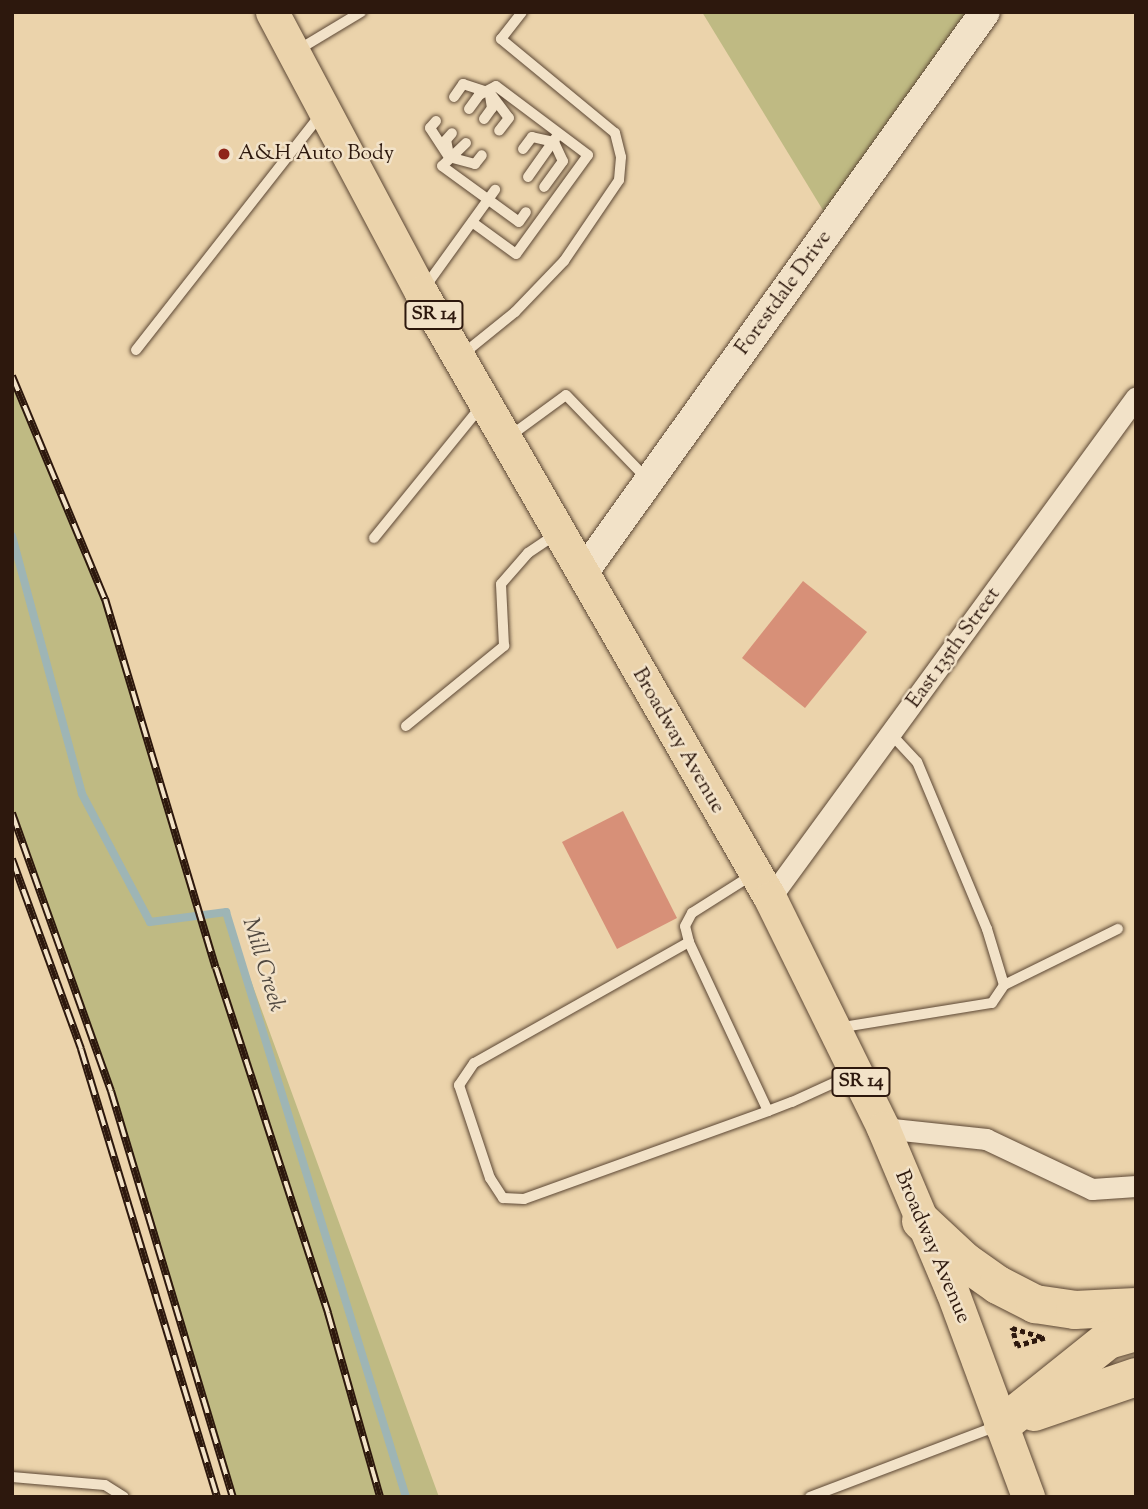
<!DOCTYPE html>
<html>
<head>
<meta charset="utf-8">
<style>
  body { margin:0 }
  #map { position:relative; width:1148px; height:1509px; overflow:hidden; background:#ebd3ab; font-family:"Sorts Mill Goudy",serif }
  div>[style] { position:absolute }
  .green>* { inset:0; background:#bfba83 }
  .stream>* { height:8px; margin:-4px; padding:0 4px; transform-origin:4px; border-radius:4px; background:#9eb5b5 }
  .building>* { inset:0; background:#d79078 }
  .path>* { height:4.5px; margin-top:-2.25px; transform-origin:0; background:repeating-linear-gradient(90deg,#2d180d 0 5px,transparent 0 8.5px) }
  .roads { filter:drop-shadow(0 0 2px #5c4734) drop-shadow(0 0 2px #5c4734) }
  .lane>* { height:10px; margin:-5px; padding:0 5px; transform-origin:5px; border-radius:5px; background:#f2e2c8 }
  .street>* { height:21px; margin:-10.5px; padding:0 10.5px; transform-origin:10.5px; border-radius:10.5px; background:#f2e2c8 }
  .secondary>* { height:30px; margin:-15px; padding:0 15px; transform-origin:15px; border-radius:15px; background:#f2e2c8 }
  .primary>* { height:33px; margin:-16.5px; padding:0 16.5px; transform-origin:16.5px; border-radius:16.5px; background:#ebd3ab }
  .highway>* { height:38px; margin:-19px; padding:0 19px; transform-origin:19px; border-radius:19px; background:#ebd3ab }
  .rail>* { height:8px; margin-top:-4px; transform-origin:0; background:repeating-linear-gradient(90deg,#f2e2c8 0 16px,#2d180d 0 32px); box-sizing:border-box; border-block:2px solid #2d180d }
  .dots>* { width:19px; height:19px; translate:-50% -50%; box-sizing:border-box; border:4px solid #f2e2c8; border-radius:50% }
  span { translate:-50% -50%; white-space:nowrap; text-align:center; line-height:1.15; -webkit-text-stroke:5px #f2e2c8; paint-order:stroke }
  .shield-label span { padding:2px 5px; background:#f2e2c8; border:2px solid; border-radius:5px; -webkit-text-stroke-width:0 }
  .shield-label { font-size:19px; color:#2d180d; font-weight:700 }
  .poi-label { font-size:21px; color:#2d180d }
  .left { translate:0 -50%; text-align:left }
  .street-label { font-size:21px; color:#2d180d }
  .water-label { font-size:23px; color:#4f473f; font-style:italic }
  .frame { position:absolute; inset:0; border:14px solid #2d180d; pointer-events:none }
</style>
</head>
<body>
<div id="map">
  <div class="green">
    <div style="clip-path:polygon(702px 12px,985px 12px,832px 225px)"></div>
    <div style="clip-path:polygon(12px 376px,105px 599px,201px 917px,226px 912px,439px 1497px,233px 1497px,111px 1091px,12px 813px)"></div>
  </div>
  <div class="stream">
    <div style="left:12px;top:536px;width:267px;rotate:74.8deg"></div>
    <div style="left:82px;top:794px;width:145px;rotate:62deg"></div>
    <div style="left:150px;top:922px;width:77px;rotate:-7.5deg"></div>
    <div style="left:226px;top:912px;width:612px;rotate:72.9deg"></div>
  </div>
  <div class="building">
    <div style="clip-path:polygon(803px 581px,867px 632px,805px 708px,742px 658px)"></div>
    <div style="clip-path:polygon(623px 811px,677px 918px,617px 949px,562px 842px)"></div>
  </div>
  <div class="path">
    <div style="left:1012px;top:1328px;width:34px;rotate:17deg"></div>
    <div style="left:1045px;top:1338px;width:29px;rotate:164deg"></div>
    <div style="left:1017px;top:1346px;width:19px;rotate:-106deg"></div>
  </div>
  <div class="roads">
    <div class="lane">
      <div style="left:298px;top:50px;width:74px;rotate:-31.1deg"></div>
      <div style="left:454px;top:97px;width:16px;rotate:-55deg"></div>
      <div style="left:463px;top:84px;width:28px;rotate:18deg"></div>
      <div style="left:490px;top:93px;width:31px;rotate:53deg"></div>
      <div style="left:509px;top:118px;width:16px;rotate:128deg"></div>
      <div style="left:469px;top:109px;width:17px;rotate:-54deg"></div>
      <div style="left:479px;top:95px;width:19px;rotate:-28deg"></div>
      <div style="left:496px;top:86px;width:115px;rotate:36.9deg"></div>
      <div style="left:588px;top:155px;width:122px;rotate:126deg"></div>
      <div style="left:516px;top:254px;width:54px;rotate:-144deg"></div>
      <div style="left:484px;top:119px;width:14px;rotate:-54deg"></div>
      <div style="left:492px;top:108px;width:12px;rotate:-99deg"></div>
      <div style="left:436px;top:121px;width:9px;rotate:131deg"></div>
      <div style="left:430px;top:128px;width:35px;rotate:57deg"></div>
      <div style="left:449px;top:157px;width:27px;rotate:15deg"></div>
      <div style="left:475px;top:164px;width:11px;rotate:-52deg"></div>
      <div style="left:466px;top:143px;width:33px;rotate:136deg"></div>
      <div style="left:442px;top:166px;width:95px;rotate:36deg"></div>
      <div style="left:519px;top:222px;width:12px;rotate:-55deg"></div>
      <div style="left:523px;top:149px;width:15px;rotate:-53deg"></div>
      <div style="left:532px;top:137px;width:23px;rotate:13deg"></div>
      <div style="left:554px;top:142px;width:21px;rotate:65deg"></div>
      <div style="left:563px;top:161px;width:32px;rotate:126deg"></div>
      <div style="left:448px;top:150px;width:10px;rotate:-101deg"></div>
      <div style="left:446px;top:140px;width:9px;rotate:-49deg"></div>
      <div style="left:528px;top:177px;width:50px;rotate:-54.7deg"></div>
      <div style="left:425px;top:287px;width:120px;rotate:-54.2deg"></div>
      <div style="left:136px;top:350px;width:300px;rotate:-51.9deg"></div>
      <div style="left:463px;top:354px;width:67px;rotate:-38.9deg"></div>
      <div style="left:515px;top:312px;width:71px;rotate:-46.1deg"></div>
      <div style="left:564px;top:261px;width:98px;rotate:-55.8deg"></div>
      <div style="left:619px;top:180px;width:23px;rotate:-85deg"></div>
      <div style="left:621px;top:157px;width:25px;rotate:-104deg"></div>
      <div style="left:615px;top:133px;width:148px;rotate:-140.5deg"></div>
      <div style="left:501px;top:39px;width:34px;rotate:-52deg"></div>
      <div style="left:510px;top:436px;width:69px;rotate:-36.2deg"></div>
      <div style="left:566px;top:395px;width:117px;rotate:46deg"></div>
      <div style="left:374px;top:538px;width:171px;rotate:-50.9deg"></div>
      <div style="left:406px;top:726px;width:127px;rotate:-39.2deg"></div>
      <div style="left:504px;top:646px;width:62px;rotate:-92.8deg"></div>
      <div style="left:501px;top:584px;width:41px;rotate:-48.9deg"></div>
      <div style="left:528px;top:553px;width:34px;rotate:-34deg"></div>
      <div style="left:689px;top:942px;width:16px;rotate:-104deg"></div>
      <div style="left:685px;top:926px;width:15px;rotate:-62deg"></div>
      <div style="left:692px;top:913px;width:71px;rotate:-32.3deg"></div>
      <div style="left:1004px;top:985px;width:127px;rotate:-26.2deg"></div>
      <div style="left:837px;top:1028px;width:157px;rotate:-9.2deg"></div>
      <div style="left:992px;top:1003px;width:22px;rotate:-56deg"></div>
      <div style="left:1004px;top:985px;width:59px;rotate:-106.9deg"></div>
      <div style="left:987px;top:929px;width:181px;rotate:-112.7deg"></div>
      <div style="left:917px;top:762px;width:38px;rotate:-133deg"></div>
      <div style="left:768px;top:1111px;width:187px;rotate:-115.1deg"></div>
      <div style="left:689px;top:942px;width:247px;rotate:150.6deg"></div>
      <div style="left:474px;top:1063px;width:27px;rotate:124deg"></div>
      <div style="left:459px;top:1085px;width:98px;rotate:71.6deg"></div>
      <div style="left:490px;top:1178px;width:24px;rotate:57deg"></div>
      <div style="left:503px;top:1198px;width:21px;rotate:3deg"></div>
      <div style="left:524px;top:1199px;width:259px;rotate:-19.8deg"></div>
      <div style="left:768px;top:1111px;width:26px;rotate:-21deg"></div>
      <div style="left:792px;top:1102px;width:65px;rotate:-24.6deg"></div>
      <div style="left:12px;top:1477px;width:93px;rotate:4.9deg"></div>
      <div style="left:105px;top:1485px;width:22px;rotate:32deg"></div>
      <div style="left:810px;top:1497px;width:200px;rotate:-20.8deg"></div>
    </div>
    <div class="street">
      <div style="left:770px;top:898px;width:620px;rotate:-53.85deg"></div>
      <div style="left:883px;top:1128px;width:104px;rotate:6.1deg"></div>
      <div style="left:986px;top:1139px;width:117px;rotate:25.3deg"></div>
      <div style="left:1092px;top:1189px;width:44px;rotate:-3.9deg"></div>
    </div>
    <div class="secondary">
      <div style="left:583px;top:573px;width:690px;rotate:-54.38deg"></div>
    </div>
    <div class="primary">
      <div style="left:272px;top:12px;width:317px;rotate:62deg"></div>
      <div style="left:421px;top:292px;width:699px;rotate:60.06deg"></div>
      <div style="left:770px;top:898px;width:256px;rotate:63.8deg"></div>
      <div style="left:883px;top:1128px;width:177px;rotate:67.1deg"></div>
      <div style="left:952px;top:1291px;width:220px;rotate:69.7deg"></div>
    </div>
    <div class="highway">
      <div style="left:921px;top:1221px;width:59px;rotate:42.9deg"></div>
      <div style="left:964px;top:1261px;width:42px;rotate:35.2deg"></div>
      <div style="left:998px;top:1285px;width:42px;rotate:27.2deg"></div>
      <div style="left:1035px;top:1304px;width:40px;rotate:8.5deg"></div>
      <div style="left:1075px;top:1310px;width:61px;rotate:-2.8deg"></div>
      <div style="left:1034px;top:1412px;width:108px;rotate:-18.9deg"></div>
      <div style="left:1003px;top:1424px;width:134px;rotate:-38.7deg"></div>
      <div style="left:1108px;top:1340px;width:29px;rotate:-16deg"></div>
    </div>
  </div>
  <div class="rail">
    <div style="left:12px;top:376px;width:242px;rotate:67.4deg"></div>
    <div style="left:105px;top:599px;width:385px;rotate:73.3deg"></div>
    <div style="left:216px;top:968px;width:363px;rotate:72deg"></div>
    <div style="left:328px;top:1313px;width:191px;rotate:74.2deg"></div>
    <div style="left:12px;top:813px;width:295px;rotate:70.4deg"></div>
    <div style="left:111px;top:1091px;width:424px;rotate:73.3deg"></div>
    <div style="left:12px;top:859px;width:202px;rotate:70deg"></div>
    <div style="left:81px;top:1049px;width:468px;rotate:73.1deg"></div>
  </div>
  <div class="dots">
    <div style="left:224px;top:154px;background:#8f2418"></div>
  </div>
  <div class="shield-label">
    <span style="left:434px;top:315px">SR 14</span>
    <span style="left:861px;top:1082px">SR 14</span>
  </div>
  <div class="poi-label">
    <span class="left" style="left:238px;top:154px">A&amp;H Auto Body</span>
  </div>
  <div class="street-label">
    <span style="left:784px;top:293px;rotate:-54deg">Forestdale Drive</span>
    <span style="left:954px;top:648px;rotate:-54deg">East 135th Street</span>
    <span style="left:678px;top:741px;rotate:60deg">Broadway Avenue</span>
    <span style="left:932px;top:1247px;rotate:67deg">Broadway Avenue</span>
  </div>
  <div class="water-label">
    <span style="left:262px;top:965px;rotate:73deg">Mill Creek</span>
  </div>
  <div class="frame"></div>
</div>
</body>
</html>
